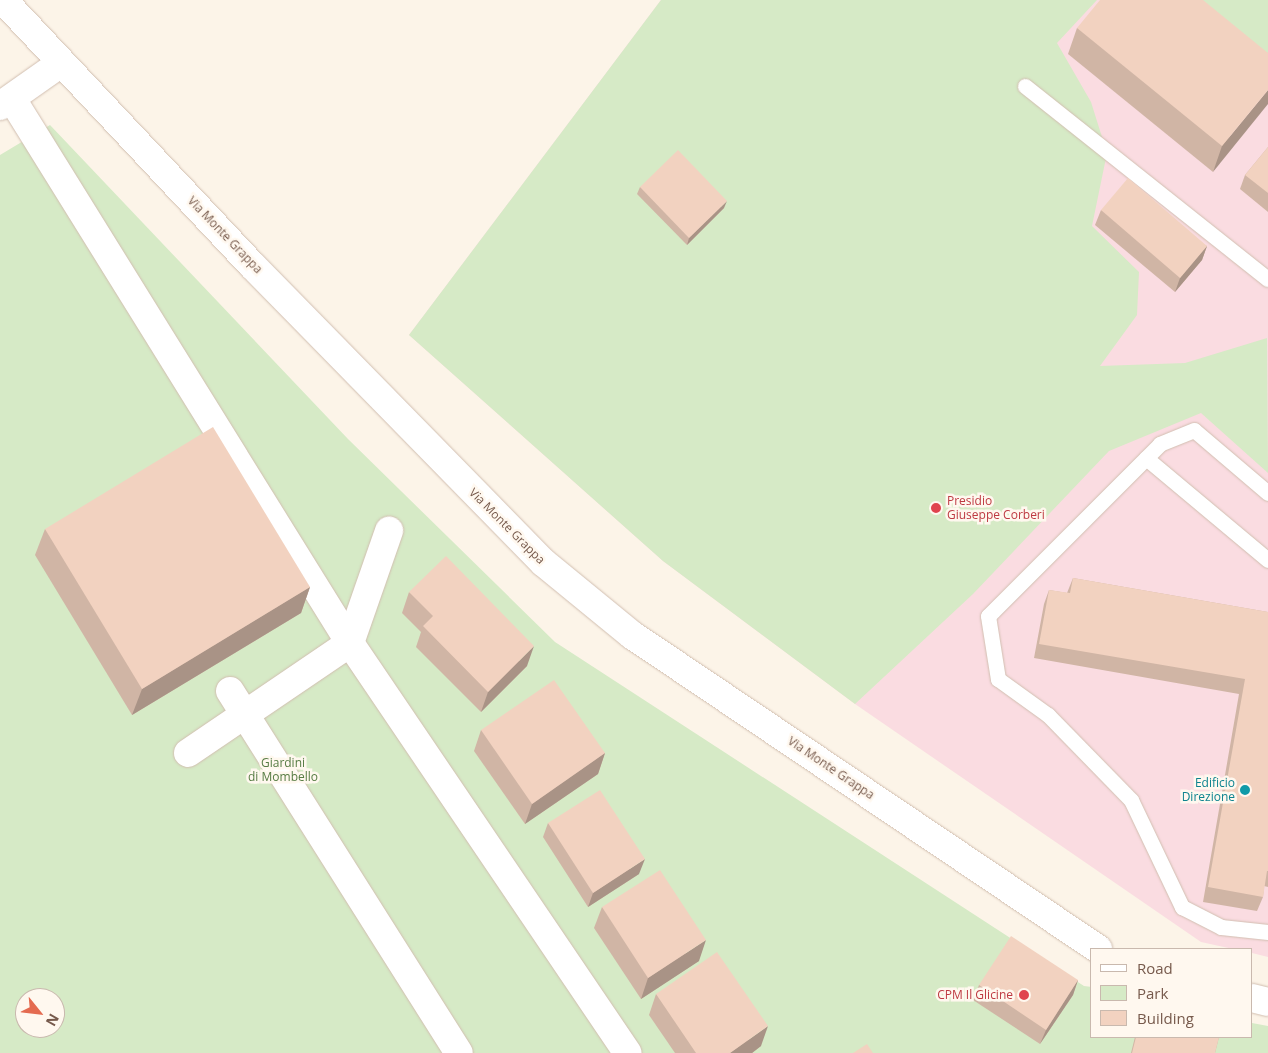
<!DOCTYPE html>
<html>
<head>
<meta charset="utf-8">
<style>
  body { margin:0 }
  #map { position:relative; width:1268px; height:1053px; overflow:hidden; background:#fcf4e8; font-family:"Open Sans",sans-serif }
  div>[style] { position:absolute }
  .medical>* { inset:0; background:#fadce1 }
  .green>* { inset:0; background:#d6eac6 }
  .roads { filter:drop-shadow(0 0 1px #d1beb0) drop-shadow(0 0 1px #d1beb0) }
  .lane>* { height:15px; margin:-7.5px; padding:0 7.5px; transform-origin:7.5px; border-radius:7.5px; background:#fff }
  .street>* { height:28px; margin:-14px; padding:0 14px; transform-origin:14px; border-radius:14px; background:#fff }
  .wall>* { inset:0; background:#d0b5a5 }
  .shaded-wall>* { inset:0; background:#a99386 }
  .building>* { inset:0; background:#f2d2c0 }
  .dots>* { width:14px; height:14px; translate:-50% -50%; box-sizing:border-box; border:2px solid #fff8ef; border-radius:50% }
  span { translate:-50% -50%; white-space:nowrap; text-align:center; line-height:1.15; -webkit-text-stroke:5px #fff8ef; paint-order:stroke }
  .street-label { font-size:12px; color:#775a4c }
  .health-label { font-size:12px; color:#be3a42 }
  .left { translate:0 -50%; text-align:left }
  .right { translate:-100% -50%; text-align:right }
  .park-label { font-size:12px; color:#577c44 }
  .culture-label { font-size:12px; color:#0d838f }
  .legend { position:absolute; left:1090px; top:948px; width:162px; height:90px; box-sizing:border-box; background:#fff8ef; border:1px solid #c9b9ae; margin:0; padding:6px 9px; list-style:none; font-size:15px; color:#775a4c }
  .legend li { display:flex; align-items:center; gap:10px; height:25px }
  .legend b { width:25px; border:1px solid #c9b9ae }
  .north { position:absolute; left:15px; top:988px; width:50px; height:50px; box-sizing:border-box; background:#fff8ef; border:1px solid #c9b9ae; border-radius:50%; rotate:119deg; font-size:14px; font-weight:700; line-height:20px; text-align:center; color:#775a4c }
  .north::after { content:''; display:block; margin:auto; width:18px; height:22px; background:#e46b50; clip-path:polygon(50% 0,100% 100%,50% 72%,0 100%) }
</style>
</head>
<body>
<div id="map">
  <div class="medical">
    <div style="clip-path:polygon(661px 0,1268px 0,1268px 957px,1252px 953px,1252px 949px,1233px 949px,1201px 942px,855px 704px,663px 561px,409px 335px)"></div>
  </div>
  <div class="green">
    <div style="clip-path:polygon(661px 0,1097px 0,1057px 43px,1091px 102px,1107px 153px,1092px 226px,1139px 272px,1137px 315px,1100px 366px,1185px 363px,1267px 338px,1268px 473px,1201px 413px,1109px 451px,973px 594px,855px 704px,663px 561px,409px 335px)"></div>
    <div style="clip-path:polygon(1183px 0,1268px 0,1268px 74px)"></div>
    <div style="clip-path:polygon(evenodd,50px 125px,348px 439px,555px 642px,1084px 986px,1092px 987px,1092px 1037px,1252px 1037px,1252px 1023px,1268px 1026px,1268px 1053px,0 1053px,0 155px,50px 125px,25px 998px,55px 998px,55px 1028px,25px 1028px,25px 998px)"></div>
  </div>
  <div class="roads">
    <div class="lane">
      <div style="left:1025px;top:86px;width:310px;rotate:38.5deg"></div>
      <div style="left:1146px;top:458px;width:159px;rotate:39.9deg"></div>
      <div style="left:1268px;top:493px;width:97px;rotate:-139.6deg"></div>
      <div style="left:1194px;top:430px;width:37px;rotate:158deg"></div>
      <div style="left:1160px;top:444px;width:243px;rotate:135deg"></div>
      <div style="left:988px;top:616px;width:64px;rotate:81deg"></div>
      <div style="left:998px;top:679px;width:62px;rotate:35.8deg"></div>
      <div style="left:1048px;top:715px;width:119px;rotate:45.7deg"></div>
      <div style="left:1131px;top:800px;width:119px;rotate:64.5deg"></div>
      <div style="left:1182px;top:907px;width:44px;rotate:27.1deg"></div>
      <div style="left:1221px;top:927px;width:47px;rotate:6.1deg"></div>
    </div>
    <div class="street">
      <div style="left:3px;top:0;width:364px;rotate:46.8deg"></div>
      <div style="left:252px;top:265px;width:417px;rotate:45.6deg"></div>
      <div style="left:544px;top:563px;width:114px;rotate:39.3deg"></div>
      <div style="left:632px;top:635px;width:562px;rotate:33.97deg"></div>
      <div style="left:12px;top:99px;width:640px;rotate:58.15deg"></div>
      <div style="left:350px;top:643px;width:495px;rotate:55.9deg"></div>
      <div style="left:0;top:106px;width:75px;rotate:-35.2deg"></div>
      <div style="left:230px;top:691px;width:428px;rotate:57.7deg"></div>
      <div style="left:188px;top:753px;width:196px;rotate:-34.2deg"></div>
      <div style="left:350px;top:643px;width:119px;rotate:-70.8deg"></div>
      <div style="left:1252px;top:998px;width:16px;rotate:14deg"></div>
    </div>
  </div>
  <div class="wall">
    <div style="clip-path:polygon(1077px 28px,1268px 53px,1213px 172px,1068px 54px)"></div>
    <div style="clip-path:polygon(1268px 147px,1268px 212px,1240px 189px,1245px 175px)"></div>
    <div style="clip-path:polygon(640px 187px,724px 208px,687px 245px,637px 194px)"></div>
    <div style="clip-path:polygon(1101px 210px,1207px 246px,1202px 260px,1175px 292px,1095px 225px)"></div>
    <div style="clip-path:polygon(45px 529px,310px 587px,301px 613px,132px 715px,35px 555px)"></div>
    <div style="clip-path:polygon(1073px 578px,1268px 612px,1268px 887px,1264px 886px,1263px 897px,1257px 911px,1203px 902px,1239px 694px,1034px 658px,1044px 604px,1049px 590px,1067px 593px)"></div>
    <div style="clip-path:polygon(409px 592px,527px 666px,481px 712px,416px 647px,421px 632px,402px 613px)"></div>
    <div style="clip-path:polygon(481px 730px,605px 753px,598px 774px,525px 824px,474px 751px)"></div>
    <div style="clip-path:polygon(548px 823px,639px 874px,588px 907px,543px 837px)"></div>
    <div style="clip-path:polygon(602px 907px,699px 961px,641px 999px,594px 928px)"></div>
    <div style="clip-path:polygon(1078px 980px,1073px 995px,1040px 1044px,973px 1000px,979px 985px)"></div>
    <div style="clip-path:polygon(656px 994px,761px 1046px,752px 1053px,675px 1053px,649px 1015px)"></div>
    <div style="clip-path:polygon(1135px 1037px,1219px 1037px,1215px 1053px,1131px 1053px)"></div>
  </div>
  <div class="shaded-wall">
    <div style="clip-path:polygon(1268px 90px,1268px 104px,1213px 172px,1222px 146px)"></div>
    <div style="clip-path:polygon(727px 201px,724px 208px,687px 245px,689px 238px)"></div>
    <div style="clip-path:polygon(1207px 246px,1202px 260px,1175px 292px,1180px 278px)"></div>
    <div style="clip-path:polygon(310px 587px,301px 613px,132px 715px,142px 689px)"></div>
    <div style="clip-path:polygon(534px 646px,527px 666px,481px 712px,488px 692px)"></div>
    <div style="clip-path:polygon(605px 753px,598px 774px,525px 824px,532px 804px)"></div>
    <div style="clip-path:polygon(645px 859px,639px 874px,588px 907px,593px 893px)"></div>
    <div style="clip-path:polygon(706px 940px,699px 961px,641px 999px,648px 978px)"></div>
    <div style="clip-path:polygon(1078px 980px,1073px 995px,1040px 1044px,1046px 1030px)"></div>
    <div style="clip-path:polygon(768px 1026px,761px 1046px,752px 1053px,730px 1053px)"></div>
  </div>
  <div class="building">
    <div style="clip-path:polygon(1100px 0,1203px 0,1268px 53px,1268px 90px,1222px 146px,1077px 28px)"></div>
    <div style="clip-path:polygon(1268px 147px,1268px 193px,1245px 175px)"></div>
    <div style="clip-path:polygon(678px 150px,727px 201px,689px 238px,640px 187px)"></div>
    <div style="clip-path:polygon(1128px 178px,1207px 246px,1180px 278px,1101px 210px)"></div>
    <div style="clip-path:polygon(213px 427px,310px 587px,142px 689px,45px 529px)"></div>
    <div style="clip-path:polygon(446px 556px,534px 646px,488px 692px,423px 626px,433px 616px,409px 592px)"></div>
    <div style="clip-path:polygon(1073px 578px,1268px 612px,1268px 871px,1267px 871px,1263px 897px,1208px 887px,1245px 679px,1039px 644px,1049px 590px,1070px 593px)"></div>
    <div style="clip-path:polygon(554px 680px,605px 753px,532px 804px,481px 730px)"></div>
    <div style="clip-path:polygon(600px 790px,645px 859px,593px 893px,548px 823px)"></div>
    <div style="clip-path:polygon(660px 870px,706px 940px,648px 978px,602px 907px)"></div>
    <div style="clip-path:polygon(1011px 936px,1078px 980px,1046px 1030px,979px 985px)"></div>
    <div style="clip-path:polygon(717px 952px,768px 1026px,730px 1053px,696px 1053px,656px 994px)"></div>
    <div style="clip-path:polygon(1136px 1037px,1219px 1037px,1215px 1053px,1132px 1053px)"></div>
    <div style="clip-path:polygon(867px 1044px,873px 1053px,853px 1053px)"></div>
  </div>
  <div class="dots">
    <div style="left:936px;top:508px;background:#e0444e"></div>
    <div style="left:1245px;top:790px;background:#0f9aa8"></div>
    <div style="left:1024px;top:995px;background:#e0444e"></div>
  </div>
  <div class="street-label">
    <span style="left:225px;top:235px;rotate:46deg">Via Monte Grappa</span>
    <span style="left:507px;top:526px;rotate:45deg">Via Monte Grappa</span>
    <span style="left:831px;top:768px;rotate:34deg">Via Monte Grappa</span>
  </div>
  <div class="health-label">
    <span class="left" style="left:947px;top:508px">Presidio<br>Giuseppe Corberi</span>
    <span class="right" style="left:1013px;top:995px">CPM Il Glicine</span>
  </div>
  <div class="park-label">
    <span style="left:283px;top:770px">Giardini<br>di Mombello</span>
  </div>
  <div class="culture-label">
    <span class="right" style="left:1235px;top:790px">Edificio<br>Direzione</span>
  </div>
  <ul class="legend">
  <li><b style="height:6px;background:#fff"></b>Road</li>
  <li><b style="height:14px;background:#d6eac6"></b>Park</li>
  <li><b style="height:14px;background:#f2d2c0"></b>Building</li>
  </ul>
  <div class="north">N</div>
</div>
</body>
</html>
